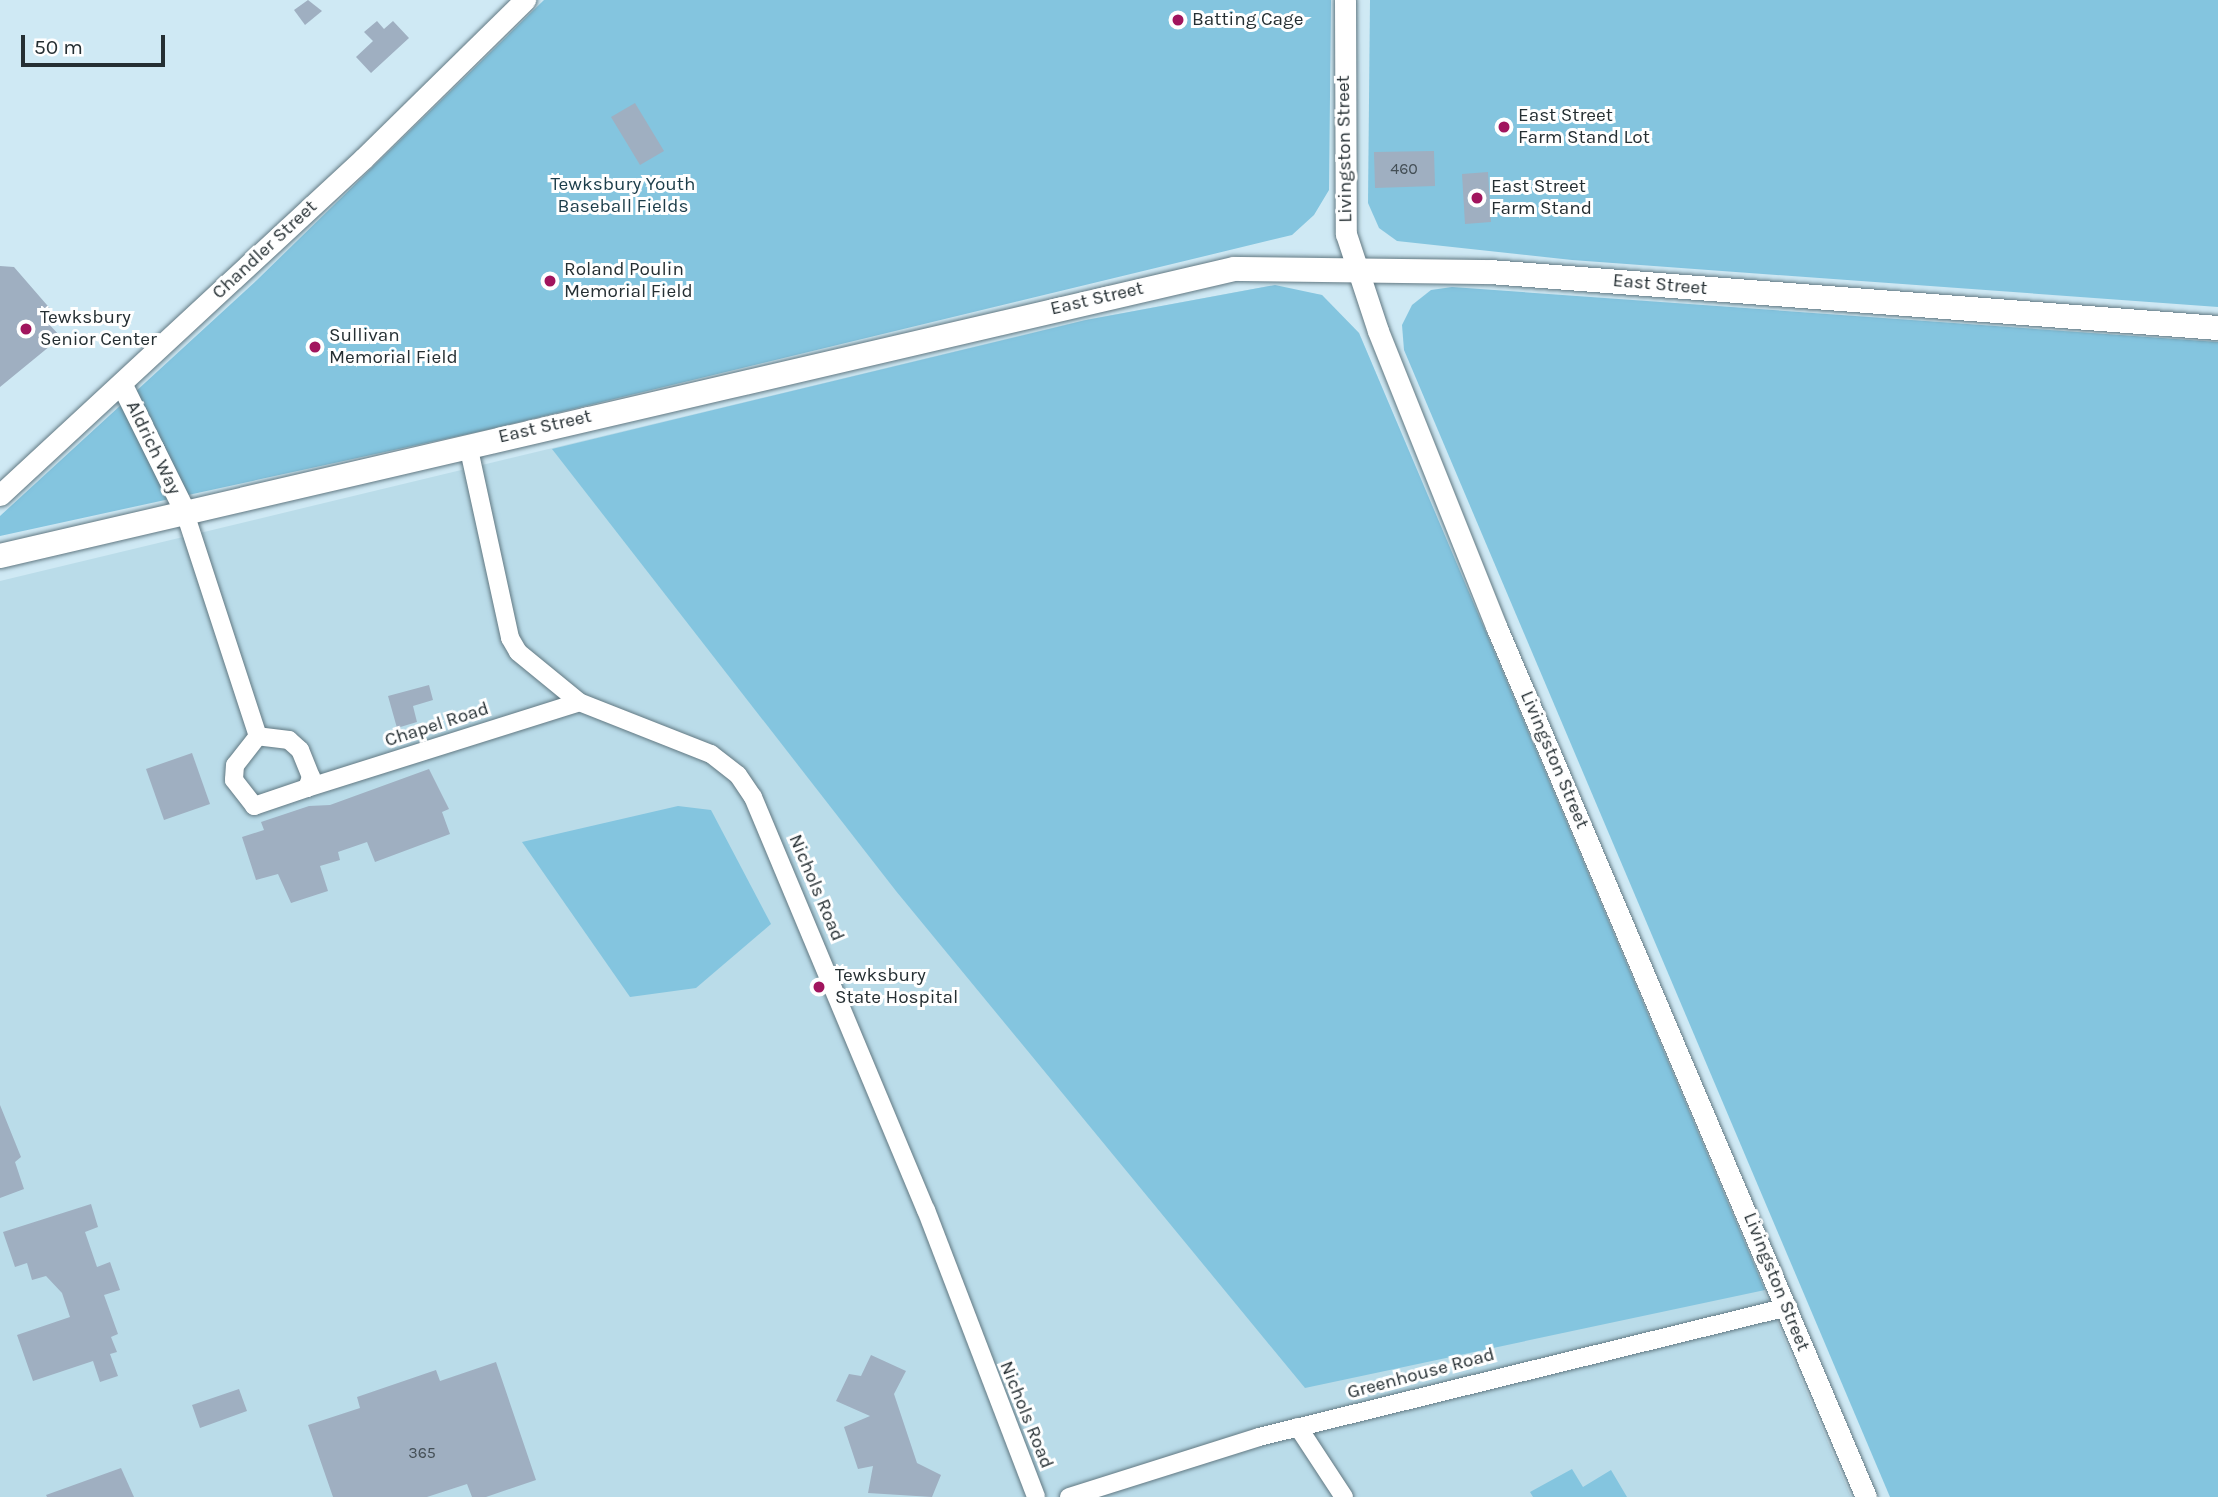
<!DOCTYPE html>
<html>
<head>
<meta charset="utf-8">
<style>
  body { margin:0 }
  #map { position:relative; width:2218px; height:1497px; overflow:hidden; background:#cfe9f4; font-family:Karla,sans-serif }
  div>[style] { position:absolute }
  .built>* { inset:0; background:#badce9 }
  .green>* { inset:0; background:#84c5df }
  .building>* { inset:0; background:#9fafc1 }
  .roads { filter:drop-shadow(0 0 2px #617882) drop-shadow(0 0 2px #617882) }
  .minor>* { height:18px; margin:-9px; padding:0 9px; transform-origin:9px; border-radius:9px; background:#fff }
  .tertiary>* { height:21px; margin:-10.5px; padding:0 10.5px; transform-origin:10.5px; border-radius:10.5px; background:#fff }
  .secondary>* { height:24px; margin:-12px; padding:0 12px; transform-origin:12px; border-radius:12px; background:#fff }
  .dots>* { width:19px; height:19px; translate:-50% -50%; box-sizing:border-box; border:4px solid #fff; border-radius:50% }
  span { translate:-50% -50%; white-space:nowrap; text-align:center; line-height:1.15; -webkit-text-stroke:6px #fff; paint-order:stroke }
  .number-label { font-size:16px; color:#444f56 }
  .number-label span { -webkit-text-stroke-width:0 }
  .poi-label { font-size:19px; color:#252f33 }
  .left { translate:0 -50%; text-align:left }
  .street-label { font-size:19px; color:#252f33 }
  .park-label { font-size:19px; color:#1c3d4a }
  .scale { position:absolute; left:21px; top:35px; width:144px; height:32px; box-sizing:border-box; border:4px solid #252f33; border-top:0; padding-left:9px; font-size:21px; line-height:24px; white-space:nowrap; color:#252f33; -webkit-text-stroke:5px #fff; paint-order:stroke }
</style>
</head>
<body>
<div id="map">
  <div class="built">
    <div style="clip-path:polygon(1269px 286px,1322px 295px,1359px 333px,1851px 1497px,0 1497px,0 581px,1085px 320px)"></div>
  </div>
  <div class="green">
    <div style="clip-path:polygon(544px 0,1331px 0,1329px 190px,1314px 215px,1292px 235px,486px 430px,0 536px,0 516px,257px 280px)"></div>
    <div style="clip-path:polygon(1370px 0,2218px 0,2218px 307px,1572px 260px,1397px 241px,1379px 228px,1368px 203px)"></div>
    <div style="clip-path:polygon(1275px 285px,1322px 295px,1359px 333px,1765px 1290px,1305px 1388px,896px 891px,552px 449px,1086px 320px)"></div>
    <div style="clip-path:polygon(1452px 287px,2218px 342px,2218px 1497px,1890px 1497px,1404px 350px,1402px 325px,1412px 305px,1431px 290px)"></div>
    <div style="clip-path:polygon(678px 806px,711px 810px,771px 924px,696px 988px,630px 997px,522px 842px)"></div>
    <div style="clip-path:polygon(1572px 1469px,1583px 1487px,1611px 1470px,1627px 1497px,1533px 1497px,1530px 1492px)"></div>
  </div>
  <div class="building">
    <div style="clip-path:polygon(308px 0,322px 11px,305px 25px,294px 10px)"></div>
    <div style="clip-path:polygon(377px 21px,384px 29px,393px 21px,409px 38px,371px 73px,356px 57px,373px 41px,364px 32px)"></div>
    <div style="clip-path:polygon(635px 103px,664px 151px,640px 165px,611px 117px)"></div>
    <div style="clip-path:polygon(1434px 151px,1435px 186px,1375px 188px,1374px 152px)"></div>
    <div style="clip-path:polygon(1488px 172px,1491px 222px,1465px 224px,1462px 174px)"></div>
    <div style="clip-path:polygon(0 266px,14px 267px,53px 312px,45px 320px,61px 337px,0 387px)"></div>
    <div style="clip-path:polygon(429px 685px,433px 700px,413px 706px,417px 722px,397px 728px,388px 696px)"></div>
    <div style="clip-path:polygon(192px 753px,210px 804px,164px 820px,146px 769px)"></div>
    <div style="clip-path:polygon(429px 769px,449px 809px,442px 812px,450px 834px,375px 862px,367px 842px,338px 852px,340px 860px,320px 866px,328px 891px,291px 903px,278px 874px,256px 880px,242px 837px,264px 830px,261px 822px,309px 806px,330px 805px)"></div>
    <div style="clip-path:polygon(0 1105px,21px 1157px,15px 1162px,24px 1189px,0 1198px)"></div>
    <div style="clip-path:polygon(91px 1204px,98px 1227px,85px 1232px,97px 1267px,110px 1262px,120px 1290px,104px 1295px,118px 1334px,111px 1337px,117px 1352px,110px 1354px,118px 1376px,100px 1382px,93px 1361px,33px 1381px,17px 1335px,70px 1317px,62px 1293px,46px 1276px,32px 1280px,27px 1263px,15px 1267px,3px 1232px)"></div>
    <div style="clip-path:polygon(871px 1355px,906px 1371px,894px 1394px,917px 1463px,941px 1475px,932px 1497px,868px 1493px,873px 1466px,858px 1469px,844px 1427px,870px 1416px,836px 1401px,849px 1374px,861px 1376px)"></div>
    <div style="clip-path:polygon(496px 1362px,536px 1480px,486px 1497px,472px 1497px,467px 1484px,427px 1497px,333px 1497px,308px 1425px,360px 1408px,357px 1397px,436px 1370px,440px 1381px)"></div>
    <div style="clip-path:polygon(239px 1389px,247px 1411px,200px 1428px,192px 1405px)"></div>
    <div style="clip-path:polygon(121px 1468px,134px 1497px,47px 1497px,46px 1495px)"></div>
  </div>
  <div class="roads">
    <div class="minor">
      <div style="left:468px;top:445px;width:198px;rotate:77.7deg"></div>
      <div style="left:510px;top:638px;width:16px;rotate:60deg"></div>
      <div style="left:518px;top:652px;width:79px;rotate:39.3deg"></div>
      <div style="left:579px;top:702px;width:142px;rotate:21.5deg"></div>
      <div style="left:711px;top:754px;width:34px;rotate:38deg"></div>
      <div style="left:738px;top:775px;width:27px;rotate:56deg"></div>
      <div style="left:753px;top:797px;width:448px;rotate:67.3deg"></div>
      <div style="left:926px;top:1210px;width:307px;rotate:69deg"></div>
      <div style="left:184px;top:510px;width:238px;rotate:71.9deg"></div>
      <div style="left:258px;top:736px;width:37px;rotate:128deg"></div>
      <div style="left:235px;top:765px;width:15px;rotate:94deg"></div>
      <div style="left:234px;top:780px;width:33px;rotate:52deg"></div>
      <div style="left:254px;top:806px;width:56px;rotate:-18.8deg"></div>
      <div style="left:307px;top:788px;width:12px;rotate:-70deg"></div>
      <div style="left:311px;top:777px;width:29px;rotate:-112deg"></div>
      <div style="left:300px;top:750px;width:15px;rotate:-138deg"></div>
      <div style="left:289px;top:740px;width:31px;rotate:-173deg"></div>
      <div style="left:307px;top:788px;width:285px;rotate:-17.5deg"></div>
      <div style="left:1298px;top:1427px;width:84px;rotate:56.7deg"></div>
      <div style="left:1069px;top:1497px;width:199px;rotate:-17.5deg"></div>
      <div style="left:1259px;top:1437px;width:545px;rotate:-13.81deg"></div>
    </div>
    <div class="tertiary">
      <div style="left:1345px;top:0;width:234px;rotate:89.8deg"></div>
      <div style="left:1346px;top:234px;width:102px;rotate:71.7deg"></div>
      <div style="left:1378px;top:331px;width:318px;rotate:68.2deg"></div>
      <div style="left:1496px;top:626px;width:946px;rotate:66.98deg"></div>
      <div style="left:122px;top:385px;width:140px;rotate:63.6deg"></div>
      <div style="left:0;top:495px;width:496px;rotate:-42.8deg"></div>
      <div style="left:364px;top:158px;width:226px;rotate:-44.5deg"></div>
    </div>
    <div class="secondary">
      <div style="left:0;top:556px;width:1267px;rotate:-13.09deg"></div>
      <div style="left:1234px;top:269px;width:256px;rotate:0.7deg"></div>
      <div style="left:1490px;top:272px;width:730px;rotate:4.4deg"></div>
    </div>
  </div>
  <div class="dots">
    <div style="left:1178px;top:20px;background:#a1155e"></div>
    <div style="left:1504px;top:127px;background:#a1155e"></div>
    <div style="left:1477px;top:198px;background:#a1155e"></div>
    <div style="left:550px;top:281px;background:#a1155e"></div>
    <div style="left:26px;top:329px;background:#a1155e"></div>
    <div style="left:315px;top:347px;background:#a1155e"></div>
    <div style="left:819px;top:987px;background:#a1155e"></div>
  </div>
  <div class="number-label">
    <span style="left:1404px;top:169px">460</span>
    <span style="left:422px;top:1453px">365</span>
  </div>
  <div class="poi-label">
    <span class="left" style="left:1192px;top:20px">Batting Cage</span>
    <span class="left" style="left:1518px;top:127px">East Street<br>Farm Stand Lot</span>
    <span class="left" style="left:1491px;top:198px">East Street<br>Farm Stand</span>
    <span class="left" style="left:564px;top:281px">Roland Poulin<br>Memorial Field</span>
    <span class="left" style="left:40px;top:329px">Tewksbury<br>Senior Center</span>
    <span class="left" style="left:329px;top:347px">Sullivan<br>Memorial Field</span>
    <span class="left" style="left:835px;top:987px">Tewksbury<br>State Hospital</span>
  </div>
  <div class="street-label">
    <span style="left:1345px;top:149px;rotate:-91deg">Livingston Street</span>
    <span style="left:265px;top:250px;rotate:-43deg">Chandler Street</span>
    <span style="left:1660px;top:285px;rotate:5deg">East Street</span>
    <span style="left:1097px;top:299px;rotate:-13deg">East Street</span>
    <span style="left:545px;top:427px;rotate:-13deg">East Street</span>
    <span style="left:153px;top:448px;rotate:64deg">Aldrich Way</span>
    <span style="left:437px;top:725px;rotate:-18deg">Chapel Road</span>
    <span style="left:1554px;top:760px;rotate:67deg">Livingston Street</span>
    <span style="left:816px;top:888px;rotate:67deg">Nichols Road</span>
    <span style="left:1776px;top:1282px;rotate:68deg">Livingston Street</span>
    <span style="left:1421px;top:1374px;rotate:-15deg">Greenhouse Road</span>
    <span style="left:1026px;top:1415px;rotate:68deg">Nichols Road</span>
  </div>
  <div class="park-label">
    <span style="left:623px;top:196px">Tewksbury Youth<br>Baseball Fields</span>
  </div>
  <div class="scale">50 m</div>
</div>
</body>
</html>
